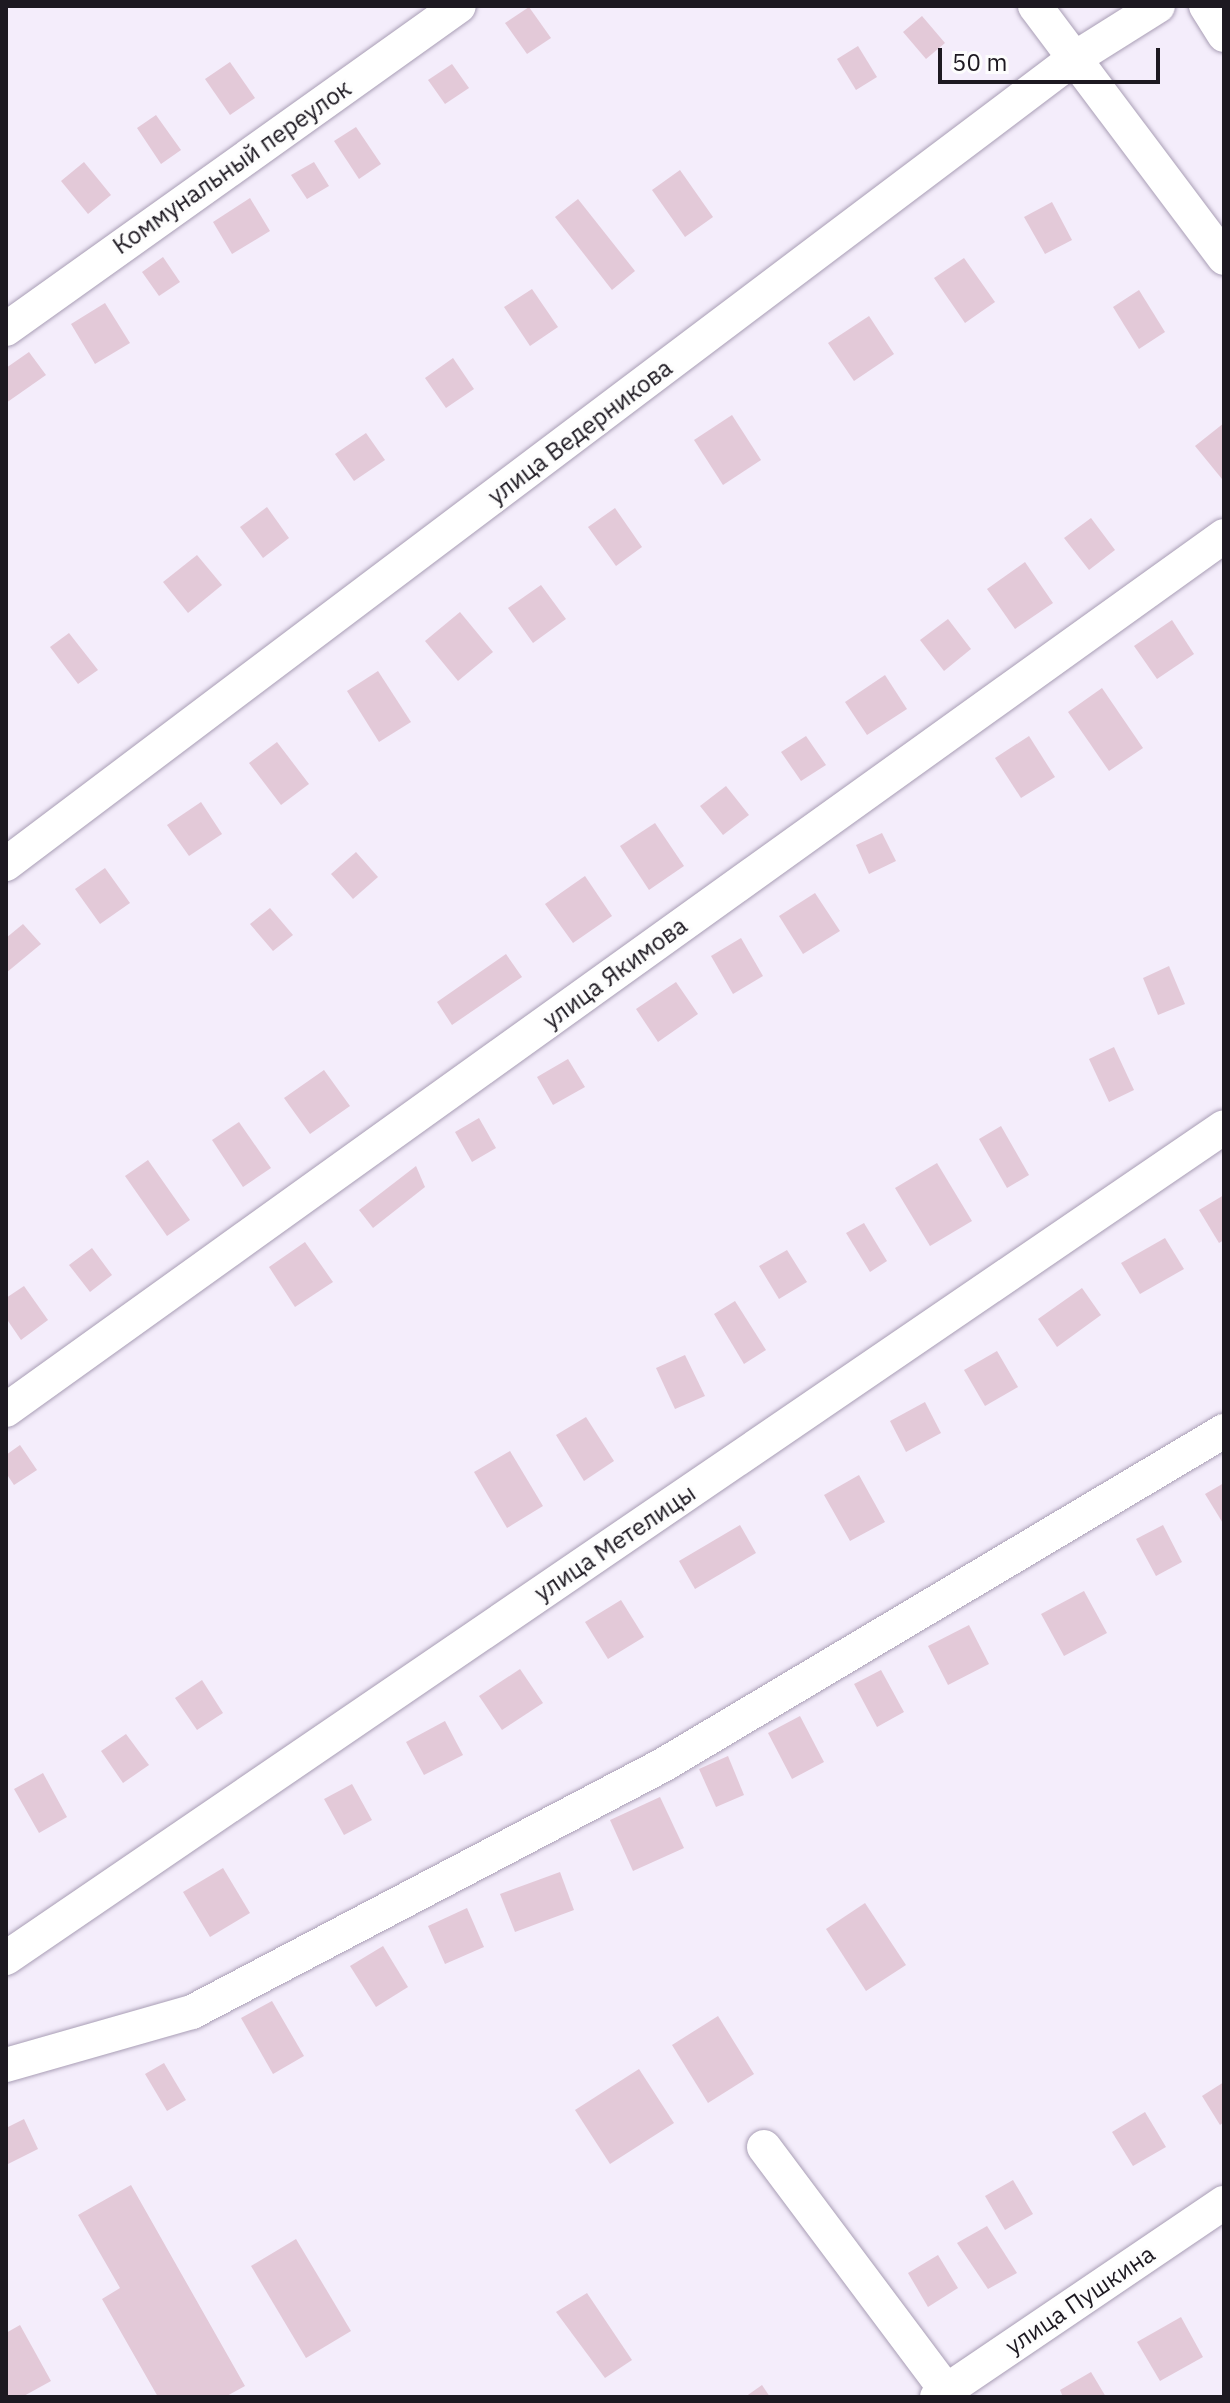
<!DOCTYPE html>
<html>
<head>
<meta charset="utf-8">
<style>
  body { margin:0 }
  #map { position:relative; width:1230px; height:2403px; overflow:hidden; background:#f4edfb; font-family:"IBM Plex Sans",sans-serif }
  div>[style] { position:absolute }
  .building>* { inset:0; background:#e3c9d8 }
  .roads { filter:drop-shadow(0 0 2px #a99eb5) drop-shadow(0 0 2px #a99eb5) }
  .street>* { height:34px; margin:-17px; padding:0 17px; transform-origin:17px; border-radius:17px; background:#fff }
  span { translate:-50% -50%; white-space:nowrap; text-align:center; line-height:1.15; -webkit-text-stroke:6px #fdfdfd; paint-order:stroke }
  .street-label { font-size:24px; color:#1d1921 }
  .frame { position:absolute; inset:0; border:8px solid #1d1921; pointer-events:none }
  .scale { position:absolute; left:938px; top:48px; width:222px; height:36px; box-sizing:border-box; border:4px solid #1d1921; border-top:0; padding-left:10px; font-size:24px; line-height:28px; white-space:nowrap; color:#1d1921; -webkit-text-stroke:6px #fdfdfd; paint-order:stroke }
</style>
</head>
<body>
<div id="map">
  <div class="building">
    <div style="clip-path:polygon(529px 7px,551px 38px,527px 54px,505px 23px)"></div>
    <div style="clip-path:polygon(922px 16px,945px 43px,926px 59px,903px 32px)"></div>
    <div style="clip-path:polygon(858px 46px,877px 77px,856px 90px,837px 59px)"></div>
    <div style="clip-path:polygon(230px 62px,255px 98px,230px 115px,205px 79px)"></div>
    <div style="clip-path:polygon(452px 64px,469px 88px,445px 104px,428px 80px)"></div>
    <div style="clip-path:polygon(156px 115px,181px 150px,161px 164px,137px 128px)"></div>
    <div style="clip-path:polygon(356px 127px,381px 164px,359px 179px,334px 141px)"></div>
    <div style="clip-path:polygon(84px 162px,111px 195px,88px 214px,61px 181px)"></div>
    <div style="clip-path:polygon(314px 162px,329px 186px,307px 199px,291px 175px)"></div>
    <div style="clip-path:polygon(680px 170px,713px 217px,685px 237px,652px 190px)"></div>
    <div style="clip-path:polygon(250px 198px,270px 231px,232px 254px,213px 222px)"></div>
    <div style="clip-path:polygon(578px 199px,635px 271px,612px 290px,555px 217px)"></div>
    <div style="clip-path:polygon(1052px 202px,1072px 240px,1045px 254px,1024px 217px)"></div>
    <div style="clip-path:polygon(163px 257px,180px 282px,159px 296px,142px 272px)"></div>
    <div style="clip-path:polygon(964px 258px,995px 302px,965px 323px,934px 278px)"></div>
    <div style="clip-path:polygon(532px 289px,558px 327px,530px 346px,504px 307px)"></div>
    <div style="clip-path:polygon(1139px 290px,1165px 332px,1139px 349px,1113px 307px)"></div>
    <div style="clip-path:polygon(105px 303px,130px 343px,95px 364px,71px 324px)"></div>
    <div style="clip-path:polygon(869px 316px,894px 354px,854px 381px,828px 343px)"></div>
    <div style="clip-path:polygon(29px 352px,46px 375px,6px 403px,6px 368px)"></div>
    <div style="clip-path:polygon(453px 358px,474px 389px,446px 408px,425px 378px)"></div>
    <div style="clip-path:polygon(732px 415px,761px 460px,723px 485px,694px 440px)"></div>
    <div style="clip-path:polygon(1224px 423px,1224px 477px,1222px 479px,1195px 446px)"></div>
    <div style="clip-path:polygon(366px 433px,385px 460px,354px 481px,335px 454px)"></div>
    <div style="clip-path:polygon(267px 507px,289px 538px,263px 558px,240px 527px)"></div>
    <div style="clip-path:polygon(615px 508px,642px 547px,616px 566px,588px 527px)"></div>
    <div style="clip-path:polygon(1091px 518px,1115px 550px,1089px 570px,1064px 538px)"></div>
    <div style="clip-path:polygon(197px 555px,222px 585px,188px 613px,163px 582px)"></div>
    <div style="clip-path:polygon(1025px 562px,1053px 603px,1015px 629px,987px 589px)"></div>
    <div style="clip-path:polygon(541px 585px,566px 619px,533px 643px,508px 608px)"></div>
    <div style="clip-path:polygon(460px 612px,493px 652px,458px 681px,425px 641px)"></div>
    <div style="clip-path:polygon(948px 619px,971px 649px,944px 671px,920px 640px)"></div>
    <div style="clip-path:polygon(1172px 620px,1194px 654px,1157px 679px,1134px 646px)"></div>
    <div style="clip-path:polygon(69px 633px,98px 670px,78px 684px,50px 647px)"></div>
    <div style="clip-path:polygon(378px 671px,411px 722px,379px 742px,347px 691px)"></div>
    <div style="clip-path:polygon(885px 675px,907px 709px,867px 735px,845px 702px)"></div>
    <div style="clip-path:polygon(1102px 688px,1143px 748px,1109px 771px,1068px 712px)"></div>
    <div style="clip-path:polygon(806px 736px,826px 765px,801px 781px,781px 752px)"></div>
    <div style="clip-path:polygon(1029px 736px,1055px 777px,1021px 798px,995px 758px)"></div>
    <div style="clip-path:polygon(277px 742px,309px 784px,281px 805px,249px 763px)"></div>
    <div style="clip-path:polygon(726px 786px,749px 815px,723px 835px,700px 806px)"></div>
    <div style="clip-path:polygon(201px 802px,222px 834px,189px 856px,167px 825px)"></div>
    <div style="clip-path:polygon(655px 823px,684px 866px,649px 890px,620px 846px)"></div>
    <div style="clip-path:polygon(882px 833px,896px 861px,869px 874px,856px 845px)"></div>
    <div style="clip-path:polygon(356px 852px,378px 877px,353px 899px,331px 874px)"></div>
    <div style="clip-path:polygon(105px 868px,130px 903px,100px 924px,75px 889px)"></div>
    <div style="clip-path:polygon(585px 876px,612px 916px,573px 943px,545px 904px)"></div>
    <div style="clip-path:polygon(815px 893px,840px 931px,803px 954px,779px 916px)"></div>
    <div style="clip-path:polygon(270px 908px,293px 935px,273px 951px,250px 924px)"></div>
    <div style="clip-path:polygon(23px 924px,41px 944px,6px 973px,6px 938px)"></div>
    <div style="clip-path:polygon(741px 938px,763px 976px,733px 994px,711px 956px)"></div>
    <div style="clip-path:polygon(506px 954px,522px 977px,452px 1025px,437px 1002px)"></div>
    <div style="clip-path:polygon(1169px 966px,1185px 1004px,1158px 1015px,1143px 978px)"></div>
    <div style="clip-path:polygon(676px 982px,698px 1014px,658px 1042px,636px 1009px)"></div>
    <div style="clip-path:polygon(1114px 1047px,1134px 1090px,1109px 1102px,1089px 1059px)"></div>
    <div style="clip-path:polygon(568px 1059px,585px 1087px,553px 1105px,537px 1077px)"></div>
    <div style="clip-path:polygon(324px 1070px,350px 1106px,310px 1134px,284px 1098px)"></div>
    <div style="clip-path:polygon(479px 1118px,496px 1148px,472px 1162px,455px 1132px)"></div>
    <div style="clip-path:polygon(239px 1122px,271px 1168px,243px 1187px,212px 1140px)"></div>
    <div style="clip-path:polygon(1001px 1126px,1029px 1175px,1007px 1188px,979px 1139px)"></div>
    <div style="clip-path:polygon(148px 1160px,190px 1220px,167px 1236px,125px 1176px)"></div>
    <div style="clip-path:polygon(937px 1163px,972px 1221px,930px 1246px,895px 1188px)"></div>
    <div style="clip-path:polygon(416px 1166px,425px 1187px,373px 1228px,359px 1210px)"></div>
    <div style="clip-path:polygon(1224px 1195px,1224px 1240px,1219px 1243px,1199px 1210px)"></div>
    <div style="clip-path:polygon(864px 1223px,887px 1261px,870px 1272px,846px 1233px)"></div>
    <div style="clip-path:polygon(1165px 1238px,1184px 1269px,1140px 1294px,1121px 1263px)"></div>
    <div style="clip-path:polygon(305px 1242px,333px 1282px,295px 1307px,269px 1267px)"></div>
    <div style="clip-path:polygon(92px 1248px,112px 1275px,90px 1292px,69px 1265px)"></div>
    <div style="clip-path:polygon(787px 1250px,807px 1282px,779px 1299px,759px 1266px)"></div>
    <div style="clip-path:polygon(24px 1286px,48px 1320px,21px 1340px,6px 1318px,6px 1298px)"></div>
    <div style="clip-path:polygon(1082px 1288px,1101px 1315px,1057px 1347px,1038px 1319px)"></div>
    <div style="clip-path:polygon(735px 1301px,766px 1350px,744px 1364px,714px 1314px)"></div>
    <div style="clip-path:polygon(997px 1351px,1018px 1387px,985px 1406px,964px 1370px)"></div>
    <div style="clip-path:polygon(685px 1355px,705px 1396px,675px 1409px,656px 1368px)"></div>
    <div style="clip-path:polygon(925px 1402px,941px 1433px,906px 1452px,890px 1421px)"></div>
    <div style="clip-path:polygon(586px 1417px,614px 1461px,584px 1481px,556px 1435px)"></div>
    <div style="clip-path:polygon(20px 1445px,37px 1470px,14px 1485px,6px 1473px,6px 1455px)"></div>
    <div style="clip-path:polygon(510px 1451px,543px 1506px,507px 1528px,474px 1472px)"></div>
    <div style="clip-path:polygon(859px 1475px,885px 1522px,850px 1541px,824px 1495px)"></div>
    <div style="clip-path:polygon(1224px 1483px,1224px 1525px,1205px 1494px)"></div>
    <div style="clip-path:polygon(740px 1525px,756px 1553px,695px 1589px,679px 1561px)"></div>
    <div style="clip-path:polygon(1163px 1525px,1182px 1562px,1156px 1576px,1136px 1539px)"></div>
    <div style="clip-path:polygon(1084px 1591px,1107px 1633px,1064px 1656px,1041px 1614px)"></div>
    <div style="clip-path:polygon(621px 1600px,644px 1637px,608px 1659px,585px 1622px)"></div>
    <div style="clip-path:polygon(969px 1625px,989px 1664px,948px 1685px,928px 1646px)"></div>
    <div style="clip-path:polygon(520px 1669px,543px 1703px,502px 1730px,479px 1696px)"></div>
    <div style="clip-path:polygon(881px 1670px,904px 1712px,877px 1727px,854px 1684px)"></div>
    <div style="clip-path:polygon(202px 1680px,223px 1713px,197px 1730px,175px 1698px)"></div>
    <div style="clip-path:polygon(800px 1716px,824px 1762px,792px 1779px,768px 1733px)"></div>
    <div style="clip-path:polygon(445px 1721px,463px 1755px,424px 1775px,406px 1742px)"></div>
    <div style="clip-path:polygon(126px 1734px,149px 1765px,123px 1783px,101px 1751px)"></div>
    <div style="clip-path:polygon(728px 1756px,744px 1795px,716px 1807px,699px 1769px)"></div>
    <div style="clip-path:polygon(43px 1773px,67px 1817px,39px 1833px,14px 1789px)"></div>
    <div style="clip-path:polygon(352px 1784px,372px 1820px,344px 1835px,324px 1799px)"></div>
    <div style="clip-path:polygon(660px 1797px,684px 1848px,633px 1871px,610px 1820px)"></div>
    <div style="clip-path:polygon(223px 1868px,250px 1913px,210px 1937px,183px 1892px)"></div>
    <div style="clip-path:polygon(560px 1872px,574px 1910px,515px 1932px,500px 1894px)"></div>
    <div style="clip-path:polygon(865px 1903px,906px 1965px,866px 1991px,826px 1929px)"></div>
    <div style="clip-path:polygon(467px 1908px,484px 1947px,445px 1964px,428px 1926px)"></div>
    <div style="clip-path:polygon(383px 1946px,408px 1987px,376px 2007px,350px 1966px)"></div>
    <div style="clip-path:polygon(272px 2001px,304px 2056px,273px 2074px,241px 2018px)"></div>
    <div style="clip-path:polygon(718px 2016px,754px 2074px,708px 2103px,672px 2045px)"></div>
    <div style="clip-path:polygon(164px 2063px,186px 2100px,167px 2111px,145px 2074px)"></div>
    <div style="clip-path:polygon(639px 2069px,674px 2123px,610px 2164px,575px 2110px)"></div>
    <div style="clip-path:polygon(1224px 2082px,1224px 2122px,1220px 2125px,1202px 2096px)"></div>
    <div style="clip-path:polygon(1145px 2112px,1166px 2147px,1133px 2166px,1112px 2132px)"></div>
    <div style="clip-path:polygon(24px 2119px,38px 2149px,6px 2165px,6px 2128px)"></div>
    <div style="clip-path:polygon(1013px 2180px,1033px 2214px,1005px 2230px,985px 2196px)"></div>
    <div style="clip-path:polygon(131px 2185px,245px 2386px,225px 2397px,158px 2397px,102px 2299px,120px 2288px,78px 2215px)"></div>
    <div style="clip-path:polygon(987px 2226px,1017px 2273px,988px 2289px,957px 2243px)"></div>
    <div style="clip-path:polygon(296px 2239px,351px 2331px,306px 2358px,251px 2266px)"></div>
    <div style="clip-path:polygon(938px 2255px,958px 2288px,928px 2307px,908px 2273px)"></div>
    <div style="clip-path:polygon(587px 2293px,632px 2360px,605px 2378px,556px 2312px)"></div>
    <div style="clip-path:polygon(1181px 2317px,1203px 2357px,1160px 2381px,1137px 2342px)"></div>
    <div style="clip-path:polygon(20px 2325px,51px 2381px,22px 2397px,6px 2397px,6px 2333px)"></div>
    <div style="clip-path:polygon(1091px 2372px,1106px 2397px,1063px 2397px,1060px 2390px)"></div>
    <div style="clip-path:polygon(762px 2385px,770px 2397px,745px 2397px)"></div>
  </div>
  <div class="roads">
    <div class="street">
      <div style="left:1035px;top:6px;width:315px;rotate:53.1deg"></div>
      <div style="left:1206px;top:6px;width:34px;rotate:58deg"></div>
      <div style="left:6px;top:329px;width:556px;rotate:-35.49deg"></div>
      <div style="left:6px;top:864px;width:1339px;rotate:-37.02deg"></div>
      <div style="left:1075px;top:58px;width:98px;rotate:-32.1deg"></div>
      <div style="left:6px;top:1410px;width:1499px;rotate:-35.66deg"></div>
      <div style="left:6px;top:1958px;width:1474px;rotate:-34.3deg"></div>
      <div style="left:6px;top:2065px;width:193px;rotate:-15.9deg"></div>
      <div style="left:192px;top:2012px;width:532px;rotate:-27.67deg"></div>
      <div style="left:663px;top:1765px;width:653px;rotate:-30.77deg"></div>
      <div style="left:764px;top:2147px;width:304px;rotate:53.2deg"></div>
      <div style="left:937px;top:2397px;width:346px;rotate:-34.1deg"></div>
    </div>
  </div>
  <div class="street-label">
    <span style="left:232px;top:167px;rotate:-35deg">Коммунальный переулок</span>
    <span style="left:580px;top:432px;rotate:-37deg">улица Ведерникова</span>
    <span style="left:615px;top:973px;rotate:-36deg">улица Якимова</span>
    <span style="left:615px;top:1543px;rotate:-34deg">улица Метелицы</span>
    <span style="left:1080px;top:2300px;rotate:-34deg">улица Пушкина</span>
  </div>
  <div class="frame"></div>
  <div class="scale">50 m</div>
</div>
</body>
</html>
